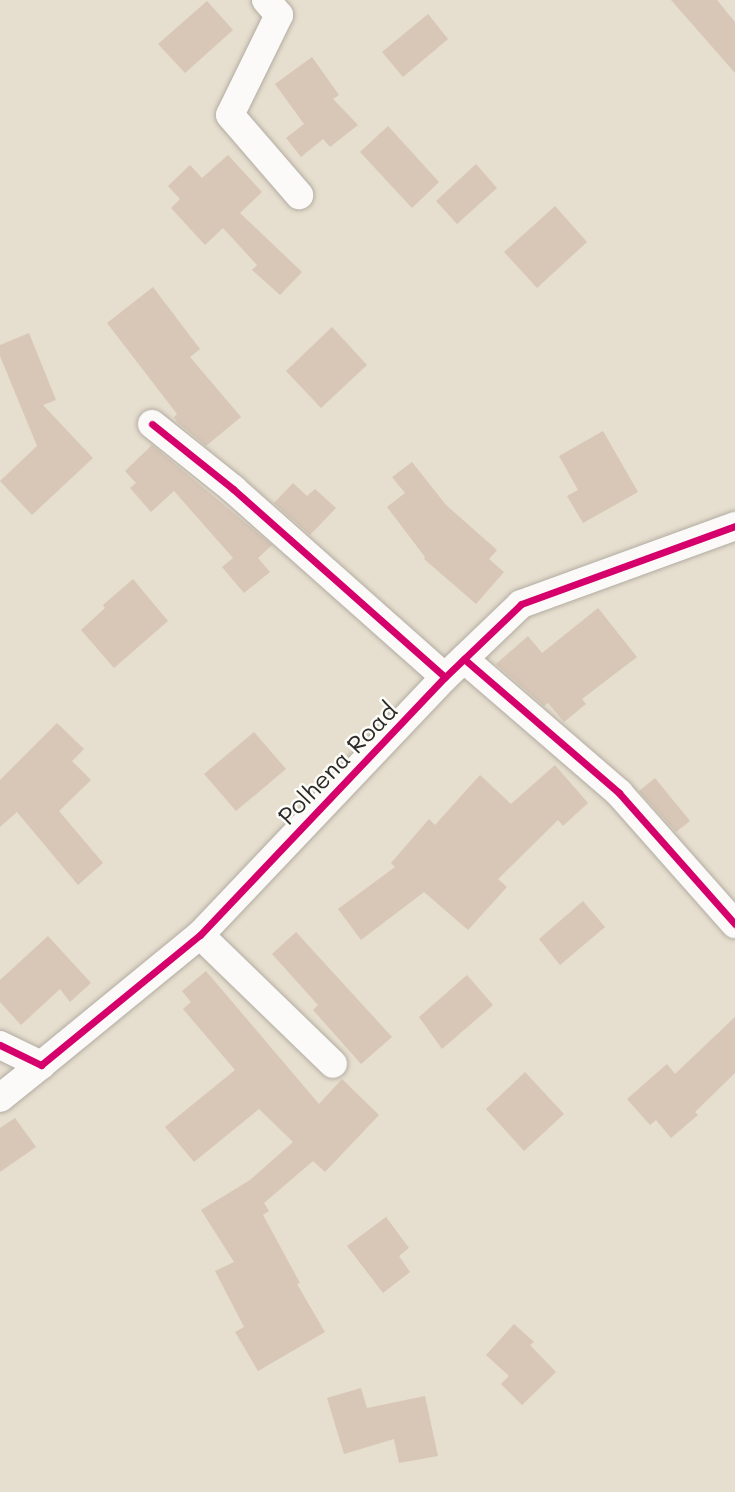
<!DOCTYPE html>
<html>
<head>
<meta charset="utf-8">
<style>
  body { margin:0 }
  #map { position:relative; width:735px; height:1492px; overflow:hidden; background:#e6dece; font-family:Mali,sans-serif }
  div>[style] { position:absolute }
  .building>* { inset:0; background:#d8c7b7 }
  .roads { filter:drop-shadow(0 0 2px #b2aca2) drop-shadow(0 0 2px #b2aca2) }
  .street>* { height:28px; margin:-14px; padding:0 14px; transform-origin:14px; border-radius:14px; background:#fbfaf8 }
  .cycleway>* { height:7px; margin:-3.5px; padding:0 3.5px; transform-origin:3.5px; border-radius:3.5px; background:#d6006c }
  span { translate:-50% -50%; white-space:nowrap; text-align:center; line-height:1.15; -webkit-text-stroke:5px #fdfcf7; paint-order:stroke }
  .street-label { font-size:24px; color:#2b2b2b }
</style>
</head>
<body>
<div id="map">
  <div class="building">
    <div style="clip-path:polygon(671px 0,717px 0,735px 22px,735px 73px)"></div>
    <div style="clip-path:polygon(207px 1px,233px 30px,185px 73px,158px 44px)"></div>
    <div style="clip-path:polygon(428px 14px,448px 39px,403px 77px,382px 52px)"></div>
    <div style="clip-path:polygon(312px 57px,339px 95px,333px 99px,358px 125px,330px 147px,323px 139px,301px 157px,286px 138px,304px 124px,275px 84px)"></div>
    <div style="clip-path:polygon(388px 126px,439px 182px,412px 208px,360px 152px)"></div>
    <div style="clip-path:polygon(228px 155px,262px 192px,240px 213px,302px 272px,280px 295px,252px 270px,257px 265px,223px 228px,205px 245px,171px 208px,180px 199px,168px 186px,190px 165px,202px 178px)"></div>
    <div style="clip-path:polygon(476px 164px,497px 188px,457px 224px,436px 201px)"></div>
    <div style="clip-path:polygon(555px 206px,587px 242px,537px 288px,504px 252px)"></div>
    <div style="clip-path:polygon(153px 287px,200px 349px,190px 357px,241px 417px,206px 446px,177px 422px,174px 417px,177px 414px,107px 323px)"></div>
    <div style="clip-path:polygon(332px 327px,367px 365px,321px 408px,286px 371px)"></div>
    <div style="clip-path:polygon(29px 333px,56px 400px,43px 405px,93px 458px,32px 515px,0 481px,37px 446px,0 356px,0 345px)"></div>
    <div style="clip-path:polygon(603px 431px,638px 492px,583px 523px,567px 496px,578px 490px,559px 456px)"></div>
    <div style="clip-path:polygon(152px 445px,272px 545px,258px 558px,270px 572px,244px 593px,222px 567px,233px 558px,174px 491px,151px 512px,130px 488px,136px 483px,125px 471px)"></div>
    <div style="clip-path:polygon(412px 462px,446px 505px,497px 550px,489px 559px,504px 572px,476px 604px,424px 559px,425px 557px,387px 507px,405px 493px,392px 477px)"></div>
    <div style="clip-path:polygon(293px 483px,307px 496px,315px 489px,336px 508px,310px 535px,274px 503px)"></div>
    <div style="clip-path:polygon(133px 579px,168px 621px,114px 668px,81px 630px,105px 608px,103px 605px)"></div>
    <div style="clip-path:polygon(598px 608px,637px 657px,582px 699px,586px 704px,564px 722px,548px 703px,544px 706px,496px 664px,528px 636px,542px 653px)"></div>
    <div style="clip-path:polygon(57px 723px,84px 749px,72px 761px,91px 780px,59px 811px,103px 863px,78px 885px,17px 812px,0 827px,0 780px)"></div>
    <div style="clip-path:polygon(254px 732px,286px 769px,236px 811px,204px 774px)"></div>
    <div style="clip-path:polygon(555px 765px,588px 803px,563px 826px,558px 820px,498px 879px,507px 887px,468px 930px,424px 892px,361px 940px,338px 909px,395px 867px,391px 863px,429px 819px,435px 825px,480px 775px,511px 804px)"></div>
    <div style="clip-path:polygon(655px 778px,690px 821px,676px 832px,639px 791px)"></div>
    <div style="clip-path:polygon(583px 901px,605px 927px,560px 965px,539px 939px)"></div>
    <div style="clip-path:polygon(296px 932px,392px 1037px,361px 1064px,313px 1010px,318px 1005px,272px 954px)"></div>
    <div style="clip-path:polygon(48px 936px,91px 983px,70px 1002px,60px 989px,21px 1025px,0 1002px,0 980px)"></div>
    <div style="clip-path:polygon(206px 971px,319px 1104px,342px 1079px,379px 1115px,325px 1172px,313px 1161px,264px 1203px,269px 1211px,263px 1215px,300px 1283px,297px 1284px,325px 1332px,258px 1371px,235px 1332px,244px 1327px,215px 1271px,234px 1262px,201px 1210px,250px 1180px,293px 1142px,259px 1109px,194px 1162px,165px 1127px,235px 1070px,183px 1009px,191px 1002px,182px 991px)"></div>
    <div style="clip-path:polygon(467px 975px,493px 1005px,442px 1049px,419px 1017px)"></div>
    <div style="clip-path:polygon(735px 1017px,735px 1073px,695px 1112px,698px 1115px,671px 1138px,656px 1120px,650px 1125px,627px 1099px,667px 1064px,675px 1074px)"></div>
    <div style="clip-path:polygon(525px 1072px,564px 1114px,524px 1151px,486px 1109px)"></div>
    <div style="clip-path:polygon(15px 1118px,36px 1147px,0 1172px,0 1128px)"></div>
    <div style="clip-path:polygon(386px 1217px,409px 1248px,399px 1256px,410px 1272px,383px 1293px,347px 1246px)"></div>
    <div style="clip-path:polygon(514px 1324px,534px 1342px,530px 1345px,556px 1372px,522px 1405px,501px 1384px,509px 1376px,486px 1355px)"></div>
    <div style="clip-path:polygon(361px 1388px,367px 1408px,425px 1396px,438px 1456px,399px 1463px,394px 1439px,344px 1454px,327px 1398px)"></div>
  </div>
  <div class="roads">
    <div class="street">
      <div style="left:266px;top:0;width:20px;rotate:49deg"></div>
      <div style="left:279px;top:15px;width:111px;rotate:116.1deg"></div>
      <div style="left:230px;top:115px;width:106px;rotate:49.2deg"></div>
      <div style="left:152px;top:424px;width:104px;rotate:38.7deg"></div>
      <div style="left:233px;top:489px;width:283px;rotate:41.6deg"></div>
      <div style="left:464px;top:659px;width:205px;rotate:40.8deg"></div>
      <div style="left:619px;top:793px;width:175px;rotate:48.5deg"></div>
      <div style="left:200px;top:935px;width:185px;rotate:44.1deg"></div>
      <div style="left:0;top:1045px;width:46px;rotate:26deg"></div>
      <div style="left:41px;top:1065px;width:205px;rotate:-39.3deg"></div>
      <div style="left:200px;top:935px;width:356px;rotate:-46.5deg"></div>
      <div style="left:445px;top:677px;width:105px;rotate:-43.8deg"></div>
      <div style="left:521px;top:604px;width:228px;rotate:-20deg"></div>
      <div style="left:0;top:1098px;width:53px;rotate:-38.8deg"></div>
    </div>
  </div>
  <div class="cycleway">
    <div style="left:152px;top:424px;width:104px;rotate:38.7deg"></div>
    <div style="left:233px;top:489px;width:283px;rotate:41.6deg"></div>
    <div style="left:464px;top:659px;width:205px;rotate:40.8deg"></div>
    <div style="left:619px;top:793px;width:175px;rotate:48.5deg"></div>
    <div style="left:0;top:1045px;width:46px;rotate:26deg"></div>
    <div style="left:41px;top:1065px;width:205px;rotate:-39.3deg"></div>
    <div style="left:200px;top:935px;width:356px;rotate:-46.5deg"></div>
    <div style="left:445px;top:677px;width:105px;rotate:-43.8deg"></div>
    <div style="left:521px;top:604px;width:228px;rotate:-20deg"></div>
  </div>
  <div class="street-label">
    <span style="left:337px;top:763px;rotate:-46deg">Polhena Road</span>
  </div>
</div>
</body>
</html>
